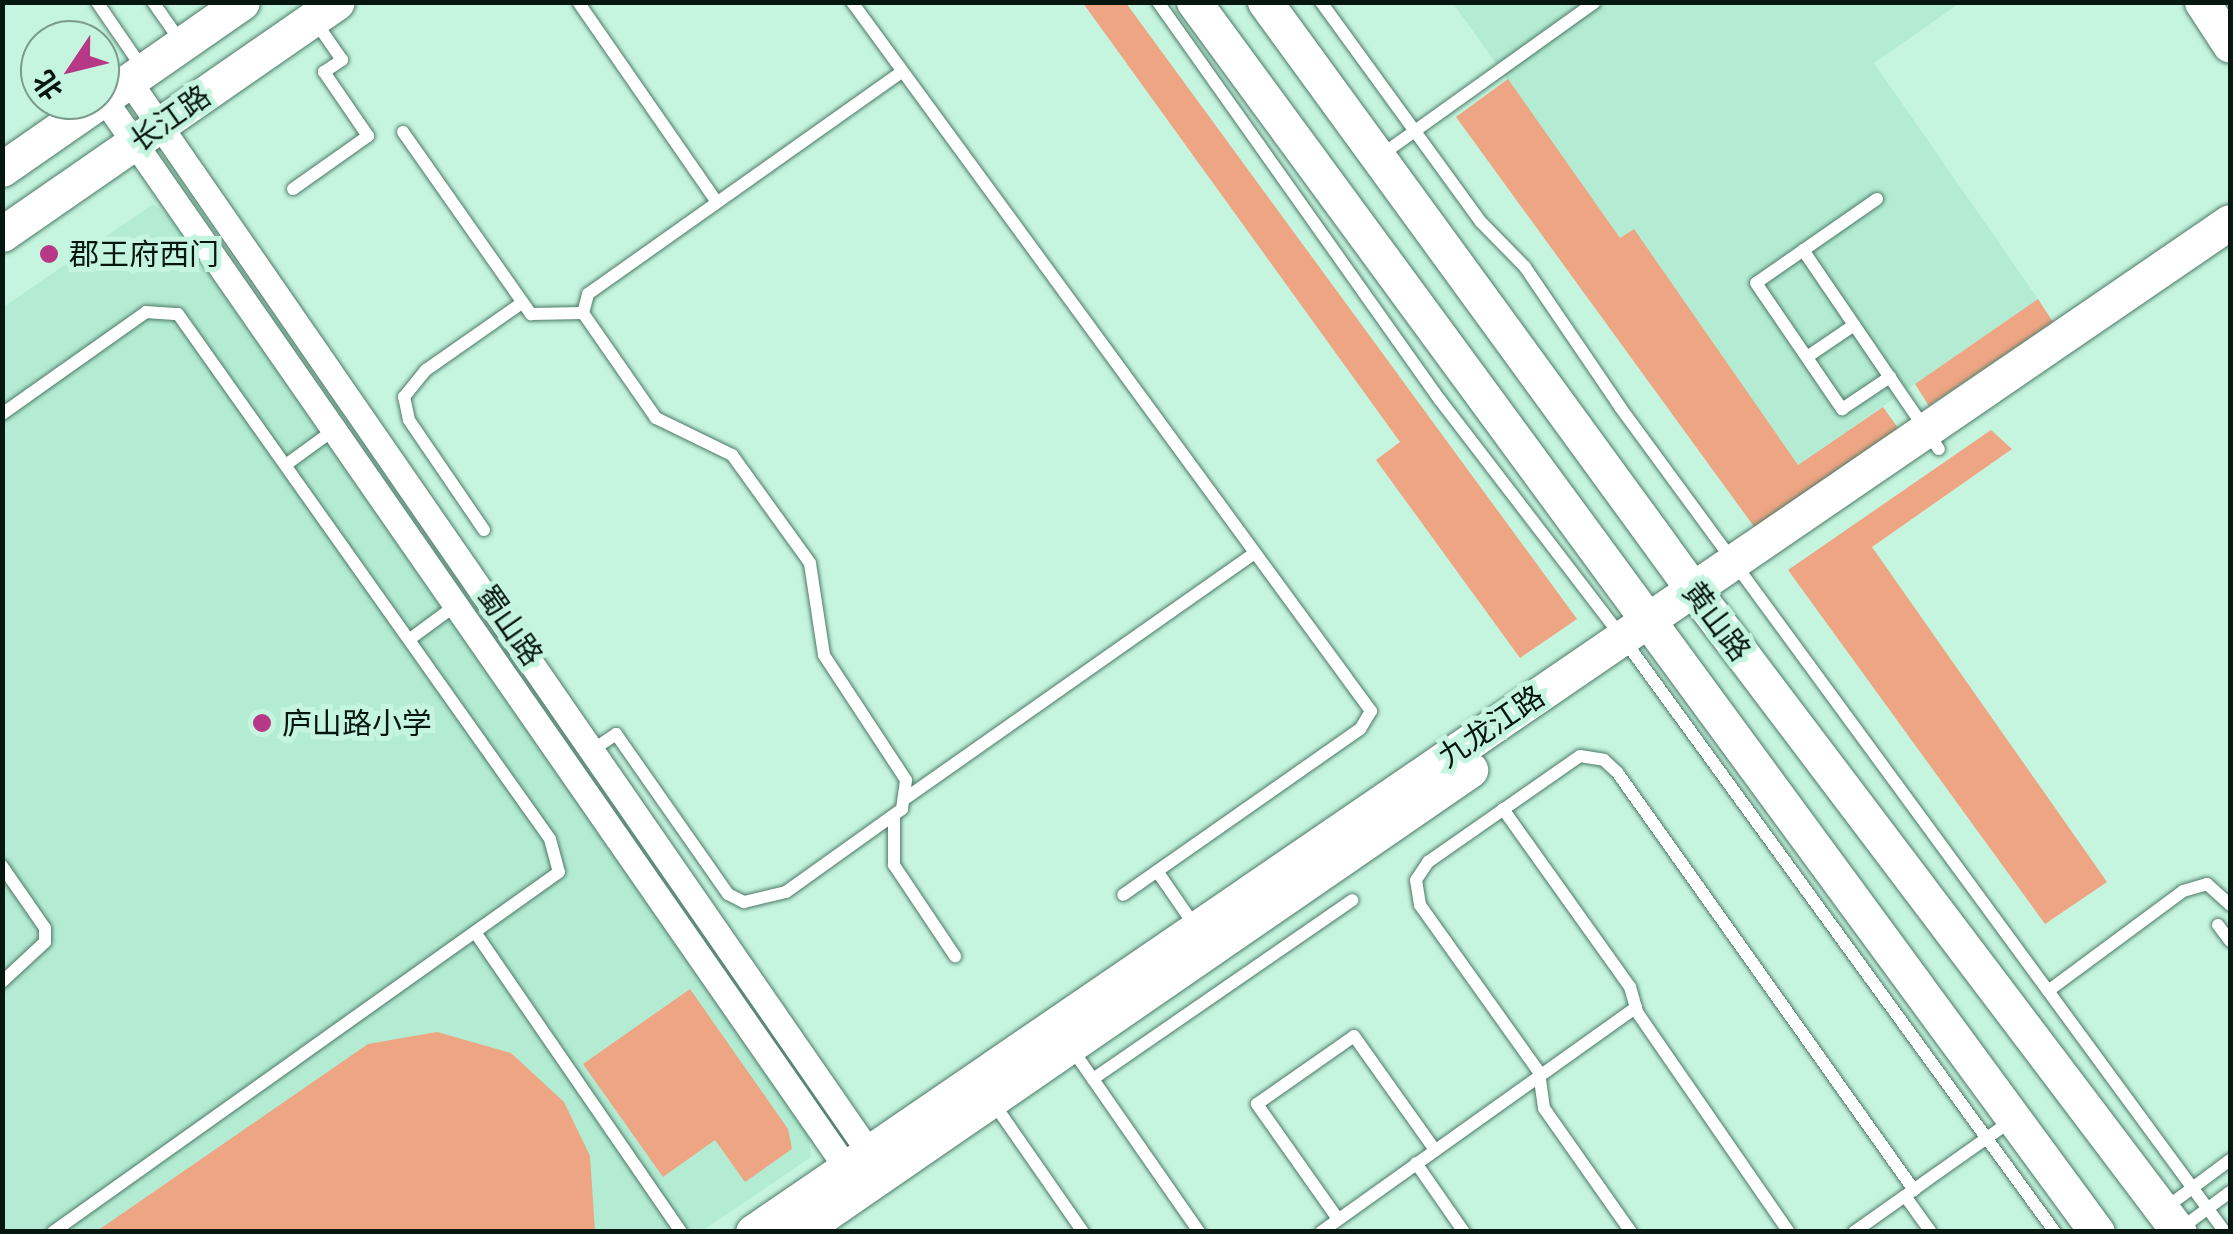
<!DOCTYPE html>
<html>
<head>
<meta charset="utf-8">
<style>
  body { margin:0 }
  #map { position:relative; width:2233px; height:1234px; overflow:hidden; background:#c5f5df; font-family:Manrope,"Noto Sans SC",sans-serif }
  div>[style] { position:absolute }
  .built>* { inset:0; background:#b3ecd3 }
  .green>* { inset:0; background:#eda583 }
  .roads { filter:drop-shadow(0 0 2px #4d7967) drop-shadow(0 0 2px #4d7967) }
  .lane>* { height:12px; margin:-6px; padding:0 6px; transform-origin:6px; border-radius:6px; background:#fff }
  .street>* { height:25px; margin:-12.5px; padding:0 12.5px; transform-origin:12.5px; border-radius:12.5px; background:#fff }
  .secondary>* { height:35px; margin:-17.5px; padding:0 17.5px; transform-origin:17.5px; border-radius:17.5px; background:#fff }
  .dots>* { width:28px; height:28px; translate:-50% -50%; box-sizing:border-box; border:5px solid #c5f5df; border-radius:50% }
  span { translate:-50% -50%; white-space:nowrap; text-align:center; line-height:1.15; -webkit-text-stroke:10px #c5f5df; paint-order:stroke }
  .street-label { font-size:30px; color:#061710 }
  .poi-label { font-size:30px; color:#061710 }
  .left { translate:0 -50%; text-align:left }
  .frame { position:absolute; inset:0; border:5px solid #061710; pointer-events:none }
  .north { position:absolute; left:20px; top:20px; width:100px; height:100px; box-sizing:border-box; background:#c5f5df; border:2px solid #799c8c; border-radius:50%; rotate:235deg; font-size:28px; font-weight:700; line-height:40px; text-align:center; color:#061710 }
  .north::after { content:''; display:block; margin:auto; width:35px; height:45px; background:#b63887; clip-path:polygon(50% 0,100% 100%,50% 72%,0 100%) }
</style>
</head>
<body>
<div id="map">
  <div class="built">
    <div style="clip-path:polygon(1453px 3px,1960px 3px,1874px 63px,2038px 299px,1798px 465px,1634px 230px,1620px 238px)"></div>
    <div style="clip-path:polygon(153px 204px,169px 216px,809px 1137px,811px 1157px,702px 1231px,3px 1231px,2px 308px)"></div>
  </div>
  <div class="green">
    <div style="clip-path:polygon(1083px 3px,1126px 3px,1577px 619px,1520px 658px,1376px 460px,1400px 442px)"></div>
    <div style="clip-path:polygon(1508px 79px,1620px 238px,1634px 229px,1798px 465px,1883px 407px,1898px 428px,1755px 528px,1456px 117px)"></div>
    <div style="clip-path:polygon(2038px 299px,2053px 322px,1929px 406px,1915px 384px)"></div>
    <div style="clip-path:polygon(1991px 430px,2012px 449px,1872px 547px,2107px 882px,2045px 924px,1788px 570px)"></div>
    <div style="clip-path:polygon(690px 989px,788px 1129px,792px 1149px,745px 1182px,715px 1140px,663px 1177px,583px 1064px)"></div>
    <div style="clip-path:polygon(437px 1032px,511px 1053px,564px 1102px,590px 1156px,595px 1231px,97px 1231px,368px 1044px)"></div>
  </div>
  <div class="roads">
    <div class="lane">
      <div style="left:97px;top:2px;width:78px;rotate:55.5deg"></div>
      <div style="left:153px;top:2px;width:49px;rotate:55deg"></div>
      <div style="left:852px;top:2px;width:879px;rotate:53.8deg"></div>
      <div style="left:1371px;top:711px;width:21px;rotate:121deg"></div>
      <div style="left:1360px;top:729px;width:289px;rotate:145deg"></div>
      <div style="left:1158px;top:2px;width:488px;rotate:54.7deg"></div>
      <div style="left:1440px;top:400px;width:299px;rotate:52.5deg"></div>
      <div style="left:1622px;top:637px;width:736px;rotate:53.96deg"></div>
      <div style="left:1321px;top:2px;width:272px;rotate:54deg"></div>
      <div style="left:1481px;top:222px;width:63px;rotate:45.6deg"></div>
      <div style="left:1525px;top:267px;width:169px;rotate:55.8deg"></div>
      <div style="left:1620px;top:407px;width:1023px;rotate:53.75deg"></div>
      <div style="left:579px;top:3px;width:242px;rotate:55.3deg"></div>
      <div style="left:403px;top:132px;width:223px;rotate:54.9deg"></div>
      <div style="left:531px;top:314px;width:52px;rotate:-1.1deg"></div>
      <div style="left:1380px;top:156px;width:264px;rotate:-35.6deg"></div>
      <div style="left:293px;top:189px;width:92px;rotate:-35.2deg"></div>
      <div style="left:368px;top:136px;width:78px;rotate:-124.5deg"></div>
      <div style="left:324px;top:72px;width:22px;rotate:-34deg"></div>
      <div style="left:342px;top:60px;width:47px;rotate:-124.7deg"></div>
      <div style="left:1877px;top:199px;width:147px;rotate:145.2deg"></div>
      <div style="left:1756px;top:283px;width:153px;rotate:55.7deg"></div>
      <div style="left:1842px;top:409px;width:58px;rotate:-33.7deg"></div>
      <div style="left:1803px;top:250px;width:241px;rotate:55.7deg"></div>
      <div style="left:1807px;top:357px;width:57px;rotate:-34.2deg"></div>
      <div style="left:2px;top:414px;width:176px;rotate:-35.3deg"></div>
      <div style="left:146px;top:312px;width:32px;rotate:4deg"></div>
      <div style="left:178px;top:314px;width:643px;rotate:54.68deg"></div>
      <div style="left:550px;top:839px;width:34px;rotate:75deg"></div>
      <div style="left:559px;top:872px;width:621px;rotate:144.57deg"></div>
      <div style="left:287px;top:464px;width:59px;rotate:-36.1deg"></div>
      <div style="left:484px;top:530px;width:133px;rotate:-124.3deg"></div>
      <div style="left:409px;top:420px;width:24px;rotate:-102deg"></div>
      <div style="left:404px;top:397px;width:35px;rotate:-51deg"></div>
      <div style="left:426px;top:370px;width:118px;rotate:-35deg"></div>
      <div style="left:410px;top:639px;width:57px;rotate:-36.5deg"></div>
      <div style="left:588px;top:753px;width:34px;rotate:-34deg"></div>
      <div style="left:616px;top:734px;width:195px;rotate:55deg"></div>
      <div style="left:728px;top:894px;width:18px;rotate:27deg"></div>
      <div style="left:744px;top:902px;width:43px;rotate:-13.4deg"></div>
      <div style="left:786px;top:892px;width:143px;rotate:-35.6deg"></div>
      <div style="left:902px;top:809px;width:29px;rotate:-82deg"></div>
      <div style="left:906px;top:780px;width:149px;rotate:-123.3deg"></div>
      <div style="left:824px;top:655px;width:93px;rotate:-98.7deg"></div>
      <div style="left:810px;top:563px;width:133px;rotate:-125.8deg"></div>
      <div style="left:732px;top:455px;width:85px;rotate:-154deg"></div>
      <div style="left:656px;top:418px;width:128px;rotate:-124.8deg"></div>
      <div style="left:583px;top:313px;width:20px;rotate:-75deg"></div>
      <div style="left:588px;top:294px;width:384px;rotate:-35.3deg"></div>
      <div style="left:906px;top:798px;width:426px;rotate:-35.1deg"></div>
      <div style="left:1503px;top:809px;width:219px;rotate:54.5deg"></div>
      <div style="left:1630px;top:987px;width:26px;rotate:74deg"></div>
      <div style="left:1637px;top:1012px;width:267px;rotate:55.4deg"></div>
      <div style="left:894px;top:817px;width:48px;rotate:90deg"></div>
      <div style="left:894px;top:865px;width:110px;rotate:56.2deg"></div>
      <div style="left:2px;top:866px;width:75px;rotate:55.3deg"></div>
      <div style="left:45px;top:928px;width:14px;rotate:90deg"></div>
      <div style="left:45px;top:942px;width:59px;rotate:137.1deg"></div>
      <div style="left:1157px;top:871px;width:67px;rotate:55.4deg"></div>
      <div style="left:2218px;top:925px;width:20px;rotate:53deg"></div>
      <div style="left:477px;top:935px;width:360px;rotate:55.5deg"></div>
      <div style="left:2048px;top:991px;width:168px;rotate:-36.5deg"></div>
      <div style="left:2183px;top:891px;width:25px;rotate:-16deg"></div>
      <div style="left:2207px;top:884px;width:31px;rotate:42deg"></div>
      <div style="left:1072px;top:1049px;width:223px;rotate:55.2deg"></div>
      <div style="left:1093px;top:1079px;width:315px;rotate:-34.6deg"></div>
      <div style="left:992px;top:1101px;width:160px;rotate:55.2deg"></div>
      <div style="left:1416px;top:1163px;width:84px;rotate:55.2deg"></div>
      <div style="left:1905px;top:1196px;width:44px;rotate:54.2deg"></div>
      <div style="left:2164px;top:1209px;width:82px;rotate:-36.6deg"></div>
      <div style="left:1338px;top:1219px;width:141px;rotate:-125.2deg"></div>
      <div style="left:1257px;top:1104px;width:118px;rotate:-35deg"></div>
      <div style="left:1354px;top:1036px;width:140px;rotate:54.6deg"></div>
      <div style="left:2180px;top:1229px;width:62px;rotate:-36.5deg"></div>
      <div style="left:1321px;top:1232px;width:387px;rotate:-35.5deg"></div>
      <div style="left:1631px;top:1232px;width:151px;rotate:-125.1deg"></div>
      <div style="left:1544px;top:1108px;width:36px;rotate:-98deg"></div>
      <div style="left:1539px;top:1072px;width:205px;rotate:-125.5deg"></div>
      <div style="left:1420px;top:905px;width:25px;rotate:-99deg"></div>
      <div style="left:1416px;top:880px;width:22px;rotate:-56deg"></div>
      <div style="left:1428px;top:862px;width:185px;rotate:-34.9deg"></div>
      <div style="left:1580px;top:756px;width:24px;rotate:9deg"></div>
      <div style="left:1604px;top:760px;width:18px;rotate:43deg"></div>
      <div style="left:1617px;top:772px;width:513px;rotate:54.61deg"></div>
      <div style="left:1854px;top:1232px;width:192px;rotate:-35.3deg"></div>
    </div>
    <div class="street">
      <div style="left:129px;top:81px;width:1318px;rotate:55.36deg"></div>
      <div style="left:104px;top:99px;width:1315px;rotate:55.22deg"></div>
    </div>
    <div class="secondary">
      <div style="left:1194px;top:2px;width:1526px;rotate:53.72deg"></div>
      <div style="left:1265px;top:2px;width:725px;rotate:53.92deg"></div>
      <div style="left:1692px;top:588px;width:807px;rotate:52.9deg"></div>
      <div style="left:2202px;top:2px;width:51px;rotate:56.9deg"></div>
      <div style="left:2px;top:169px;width:292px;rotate:-34.8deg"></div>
      <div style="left:2px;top:234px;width:407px;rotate:-34.7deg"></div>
      <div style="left:753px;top:1232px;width:1789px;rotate:-34.37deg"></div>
      <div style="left:799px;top:1232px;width:815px;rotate:-34.55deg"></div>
    </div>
  </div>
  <div class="dots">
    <div style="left:49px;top:254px;background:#b63887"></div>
    <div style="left:262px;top:723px;background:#b63887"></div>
  </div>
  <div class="street-label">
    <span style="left:170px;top:118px;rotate:-35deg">长江路</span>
    <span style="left:1717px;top:621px;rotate:53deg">黄山路</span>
    <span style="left:510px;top:625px;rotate:55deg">蜀山路</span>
    <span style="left:1491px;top:726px;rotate:-34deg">九龙江路</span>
  </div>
  <div class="poi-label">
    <span class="left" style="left:69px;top:254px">郡王府西门</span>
    <span class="left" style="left:282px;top:723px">庐山路小学</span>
  </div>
  <div class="frame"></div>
  <div class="north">北</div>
</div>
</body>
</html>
